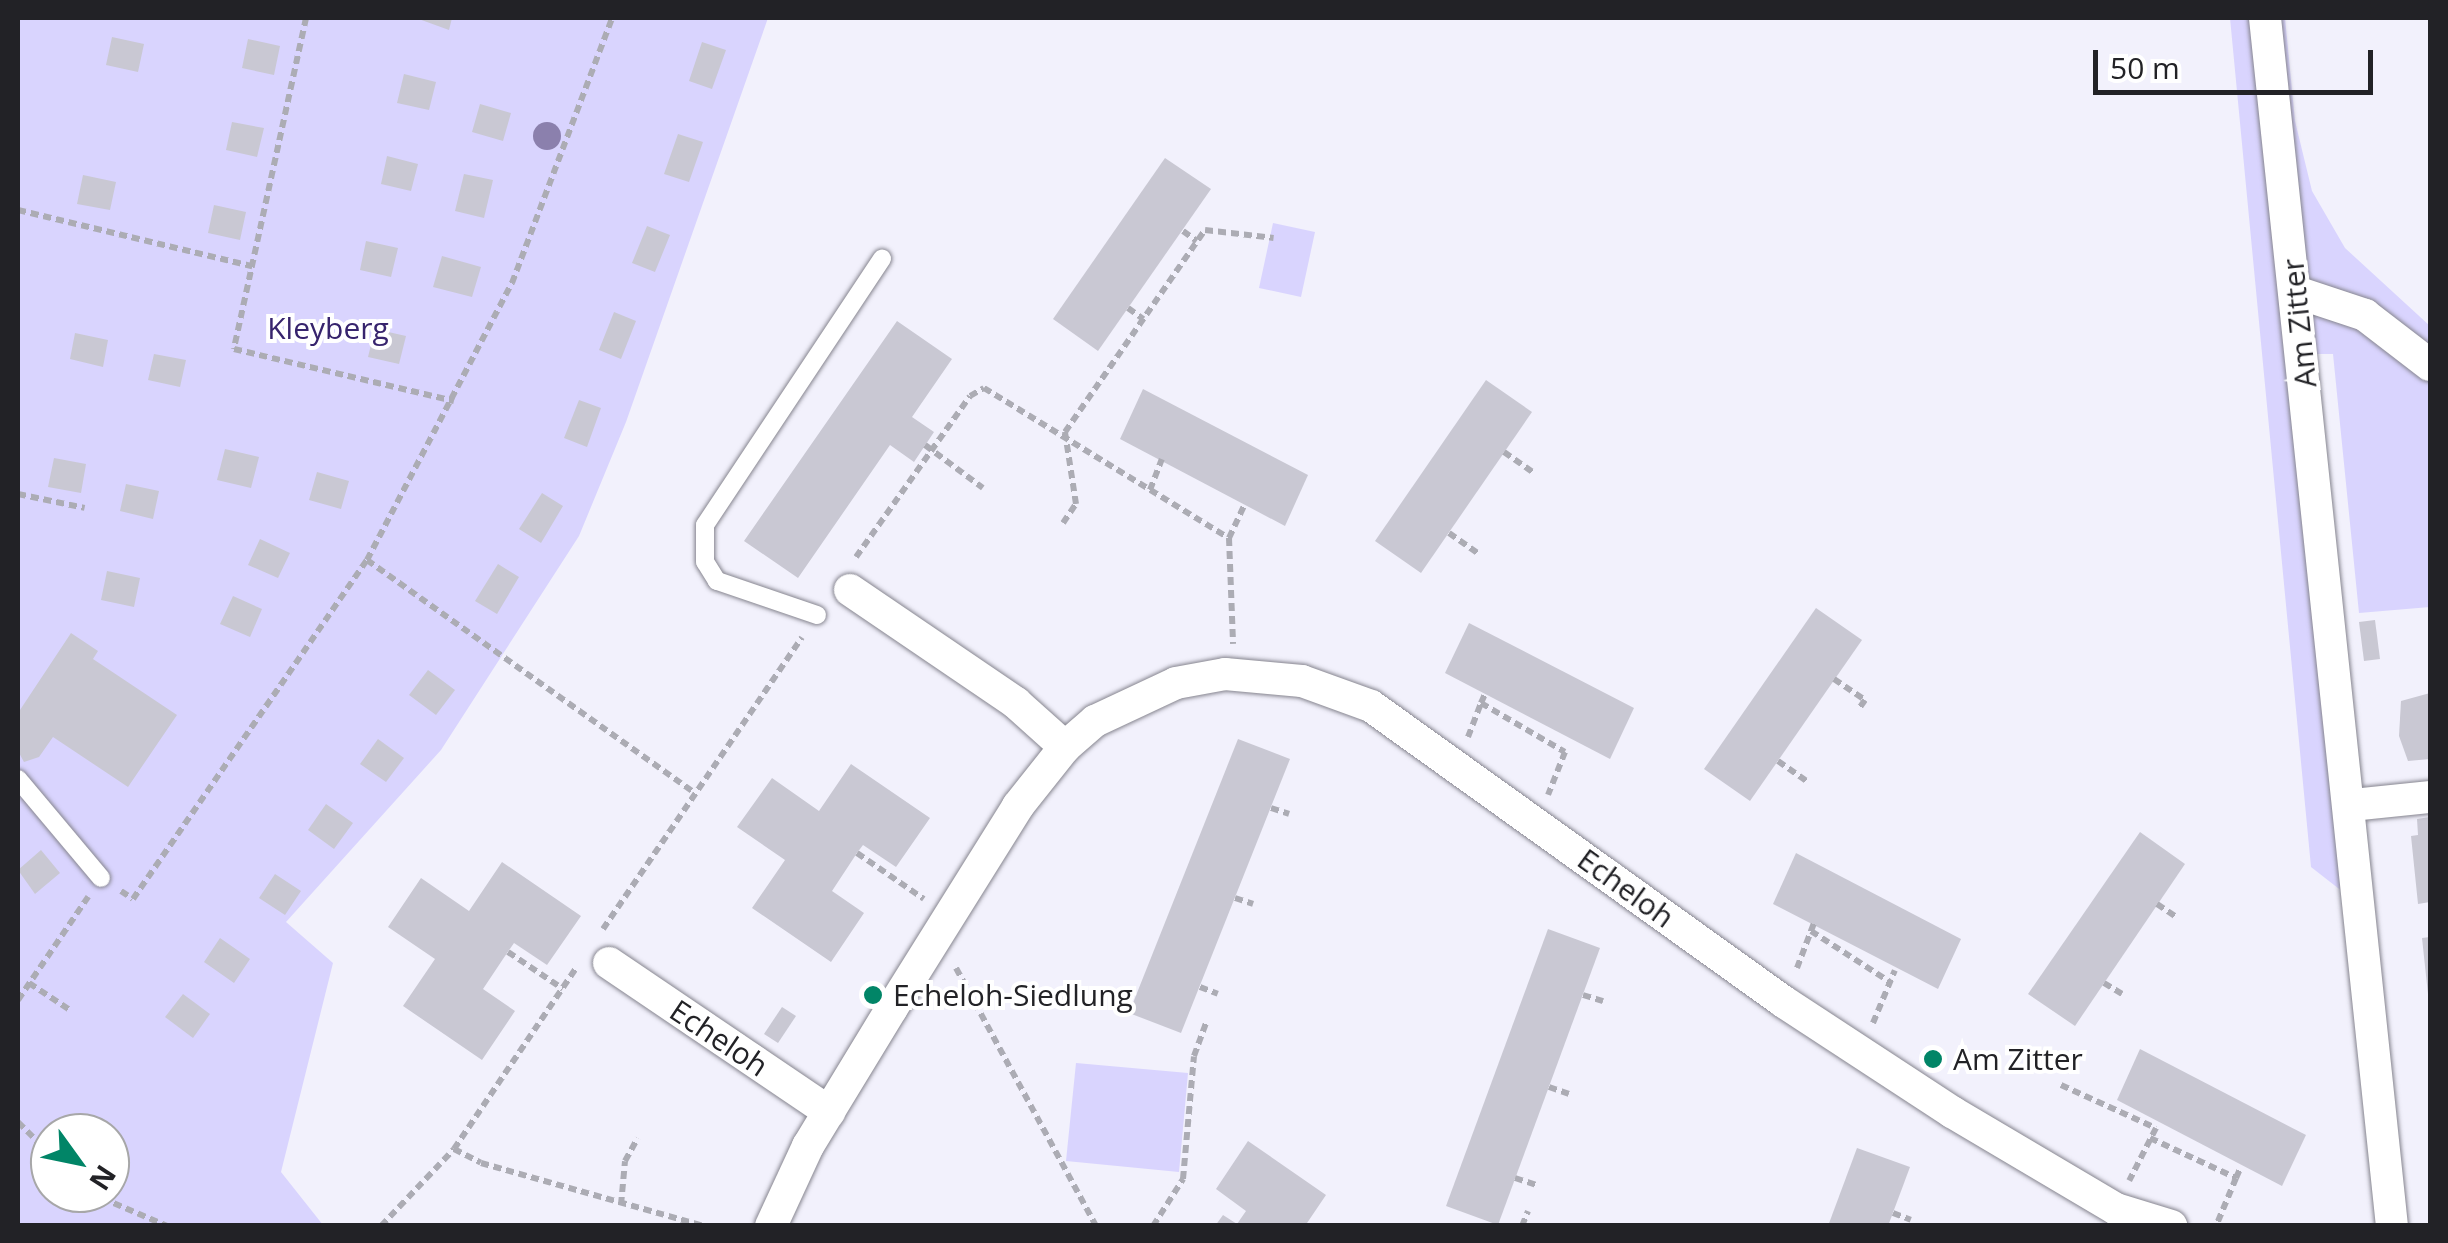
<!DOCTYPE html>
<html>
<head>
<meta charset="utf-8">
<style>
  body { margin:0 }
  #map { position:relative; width:2448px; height:1243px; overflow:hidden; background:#f2f1fc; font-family:"Open Sans",sans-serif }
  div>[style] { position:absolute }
  .green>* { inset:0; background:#d9d4fe }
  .building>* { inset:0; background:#c9c8d3 }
  .path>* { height:6px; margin-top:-3px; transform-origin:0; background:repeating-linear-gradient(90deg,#acacb4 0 8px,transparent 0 13px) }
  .roads { filter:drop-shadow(0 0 2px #86858f) drop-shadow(0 0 2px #86858f) }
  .lane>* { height:18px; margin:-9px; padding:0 9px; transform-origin:9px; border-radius:9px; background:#fff }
  .street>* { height:32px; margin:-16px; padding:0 16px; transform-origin:16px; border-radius:16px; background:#fff }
  .trees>* { width:28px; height:28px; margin:-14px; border-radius:50%; background:#8b80ad }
  .dots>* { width:28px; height:28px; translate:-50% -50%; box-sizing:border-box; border:5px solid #fff; border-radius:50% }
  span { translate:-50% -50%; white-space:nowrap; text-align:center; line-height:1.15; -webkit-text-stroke:8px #fff; paint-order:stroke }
  .street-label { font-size:30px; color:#222226 }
  .park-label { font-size:30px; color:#37246d }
  .poi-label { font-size:30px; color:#222226 }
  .left { translate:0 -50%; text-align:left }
  .frame { position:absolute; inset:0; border:20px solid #222226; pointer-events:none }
  .north { position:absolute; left:30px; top:1113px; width:100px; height:100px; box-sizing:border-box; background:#fff; border:2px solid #a7a7a8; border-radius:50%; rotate:123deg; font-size:28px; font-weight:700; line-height:40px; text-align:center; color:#222226 }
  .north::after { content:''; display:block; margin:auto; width:35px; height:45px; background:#018567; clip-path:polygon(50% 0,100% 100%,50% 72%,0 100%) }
  .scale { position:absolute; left:2093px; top:50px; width:280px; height:45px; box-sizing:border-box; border:5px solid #222226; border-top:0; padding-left:12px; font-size:30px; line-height:35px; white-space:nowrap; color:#222226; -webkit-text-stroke:8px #fff; paint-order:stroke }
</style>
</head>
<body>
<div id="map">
  <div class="green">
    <div style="clip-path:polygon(evenodd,18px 18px,768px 18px,626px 422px,579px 536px,441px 750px,286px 922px,333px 963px,281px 1172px,323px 1225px,18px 1225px,18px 18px,50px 1133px,110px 1133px,110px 1193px,50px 1193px,50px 1133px)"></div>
    <div style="clip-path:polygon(2230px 18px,2285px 18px,2295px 121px,2312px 191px,2345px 248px,2430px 326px,2430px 607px,2359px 613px,2333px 354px,2286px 354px,2343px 892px,2311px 867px)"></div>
    <div style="clip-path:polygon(1273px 223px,1315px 232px,1301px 297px,1259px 288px)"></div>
    <div style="clip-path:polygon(1076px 1063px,1188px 1073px,1179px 1172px,1066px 1161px)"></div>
  </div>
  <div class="building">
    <div style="clip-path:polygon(416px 18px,452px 18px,449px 30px)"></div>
    <div style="clip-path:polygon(112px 37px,144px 44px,138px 72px,106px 65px)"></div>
    <div style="clip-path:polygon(248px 39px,280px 46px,274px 75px,242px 68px)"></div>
    <div style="clip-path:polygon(702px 42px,726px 50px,712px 89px,689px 81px)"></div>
    <div style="clip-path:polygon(404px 74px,436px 82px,429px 110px,397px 103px)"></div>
    <div style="clip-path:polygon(480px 104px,511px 113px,503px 141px,472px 132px)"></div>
    <div style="clip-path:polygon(232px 122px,264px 128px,257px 157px,226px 150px)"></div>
    <div style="clip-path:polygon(678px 134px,703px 142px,689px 182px,664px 174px)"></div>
    <div style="clip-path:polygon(387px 156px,418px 164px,411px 191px,381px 184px)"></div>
    <div style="clip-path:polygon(1165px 158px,1211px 189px,1098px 351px,1053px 319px)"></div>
    <div style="clip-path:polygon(464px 174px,493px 180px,484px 218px,455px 211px)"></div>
    <div style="clip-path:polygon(83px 175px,116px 182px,110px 210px,77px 204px)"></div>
    <div style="clip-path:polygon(214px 205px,246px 212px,240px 240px,208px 233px)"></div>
    <div style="clip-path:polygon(647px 226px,670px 235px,655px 272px,632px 263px)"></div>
    <div style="clip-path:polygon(366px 241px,398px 248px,391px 277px,360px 270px)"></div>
    <div style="clip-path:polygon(442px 256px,481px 267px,472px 297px,433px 287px)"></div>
    <div style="clip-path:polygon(614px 312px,636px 321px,621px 359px,599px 350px)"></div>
    <div style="clip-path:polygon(897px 321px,952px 359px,912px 417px,934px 432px,914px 462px,890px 445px,798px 578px,744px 541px)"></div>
    <div style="clip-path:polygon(375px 329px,406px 336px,399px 364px,368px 357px)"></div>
    <div style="clip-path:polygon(75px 333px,108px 340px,103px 367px,70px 359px)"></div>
    <div style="clip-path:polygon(154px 354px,186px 360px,180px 387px,148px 380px)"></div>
    <div style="clip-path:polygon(1486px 380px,1532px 412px,1421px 573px,1375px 541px)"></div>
    <div style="clip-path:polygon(1143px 389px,1308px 475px,1285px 526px,1120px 439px)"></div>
    <div style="clip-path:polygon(579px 400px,601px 408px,587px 447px,564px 438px)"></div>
    <div style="clip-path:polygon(225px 449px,259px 457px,251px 488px,217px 480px)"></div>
    <div style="clip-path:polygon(54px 458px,86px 464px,81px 493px,48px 487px)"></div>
    <div style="clip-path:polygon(317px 472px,349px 481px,341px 509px,309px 500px)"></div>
    <div style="clip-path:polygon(126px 484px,159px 491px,153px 519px,120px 511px)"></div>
    <div style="clip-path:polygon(542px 493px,563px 506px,541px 543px,519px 529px)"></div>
    <div style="clip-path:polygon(260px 539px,290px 553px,278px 578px,248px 565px)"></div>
    <div style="clip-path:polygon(498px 564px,519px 577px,497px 614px,475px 601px)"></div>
    <div style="clip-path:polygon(107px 571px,140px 578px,134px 607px,101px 600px)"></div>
    <div style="clip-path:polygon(233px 596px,262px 609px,250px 637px,220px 624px)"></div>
    <div style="clip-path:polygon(1816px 608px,1862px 640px,1750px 801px,1704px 769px)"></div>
    <div style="clip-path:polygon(2375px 620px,2380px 659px,2364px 661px,2359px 622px)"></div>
    <div style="clip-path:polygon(1469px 623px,1634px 708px,1610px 759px,1445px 673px)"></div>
    <div style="clip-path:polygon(71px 633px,98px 651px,93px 659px,177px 715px,128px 787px,53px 737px,39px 757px,24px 762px,18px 751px,18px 713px)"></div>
    <div style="clip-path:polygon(428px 670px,455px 690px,436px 715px,409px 695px)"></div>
    <div style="clip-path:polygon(2430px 693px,2430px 759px,2408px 761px,2399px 736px,2401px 701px)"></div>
    <div style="clip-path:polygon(378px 739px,404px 758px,386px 782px,360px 764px)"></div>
    <div style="clip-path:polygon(1238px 739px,1290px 759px,1181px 1033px,1129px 1013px)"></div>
    <div style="clip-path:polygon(851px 764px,930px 818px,896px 867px,863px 845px,857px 853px,832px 891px,864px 913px,831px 962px,752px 908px,785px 860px,737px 827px,772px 778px,819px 811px)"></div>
    <div style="clip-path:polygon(326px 804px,353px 823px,334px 849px,308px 830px)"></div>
    <div style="clip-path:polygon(2430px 817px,2430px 902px,2418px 904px,2411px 836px,2418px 835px,2417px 819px)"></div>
    <div style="clip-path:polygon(2140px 832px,2185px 864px,2075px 1026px,2028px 994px)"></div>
    <div style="clip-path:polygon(41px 850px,60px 873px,35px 894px,18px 870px)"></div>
    <div style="clip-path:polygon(1796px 853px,1961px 939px,1938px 989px,1773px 904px)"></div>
    <div style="clip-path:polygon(502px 862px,581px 916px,547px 965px,514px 943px,503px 959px,483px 989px,515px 1011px,482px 1060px,403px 1006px,435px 959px,388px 927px,421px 878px,469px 911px)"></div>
    <div style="clip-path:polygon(275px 874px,301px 891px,285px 915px,259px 898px)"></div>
    <div style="clip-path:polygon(1548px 929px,1600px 948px,1498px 1225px,1446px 1206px)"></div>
    <div style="clip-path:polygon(2430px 937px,2430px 994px,2428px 994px,2422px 938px)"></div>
    <div style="clip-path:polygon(220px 938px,250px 959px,234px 983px,204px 962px)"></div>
    <div style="clip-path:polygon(183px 994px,210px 1014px,193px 1038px,165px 1017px)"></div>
    <div style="clip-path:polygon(782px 1007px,796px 1016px,778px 1043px,764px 1034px)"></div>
    <div style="clip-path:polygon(2140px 1049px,2306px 1135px,2282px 1186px,2117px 1100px)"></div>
    <div style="clip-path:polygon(1248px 1141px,1326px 1195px,1305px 1226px,1215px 1226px,1223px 1215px,1237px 1224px,1246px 1211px,1216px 1189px)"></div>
    <div style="clip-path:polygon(1857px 1148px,1910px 1167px,1888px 1226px,1828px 1226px)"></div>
  </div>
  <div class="path">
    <div style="left:306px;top:18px;width:339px;rotate:102.3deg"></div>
    <div style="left:234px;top:349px;width:226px;rotate:13.3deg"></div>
    <div style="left:18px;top:210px;width:241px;rotate:13.5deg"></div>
    <div style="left:1183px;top:231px;width:17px;rotate:36deg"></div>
    <div style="left:1128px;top:308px;width:19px;rotate:36deg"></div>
    <div style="left:925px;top:445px;width:72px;rotate:36.6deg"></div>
    <div style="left:1504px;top:452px;width:38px;rotate:35deg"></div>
    <div style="left:1150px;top:490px;width:33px;rotate:-69deg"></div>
    <div style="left:18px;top:494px;width:68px;rotate:11.8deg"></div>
    <div style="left:1063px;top:523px;width:23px;rotate:-56deg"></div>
    <div style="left:1076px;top:504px;width:73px;rotate:-98.7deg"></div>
    <div style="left:1065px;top:432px;width:246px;rotate:-55.3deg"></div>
    <div style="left:1205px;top:230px;width:69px;rotate:6.6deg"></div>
    <div style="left:1449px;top:533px;width:37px;rotate:35deg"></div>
    <div style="left:1229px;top:538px;width:35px;rotate:-65deg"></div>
    <div style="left:856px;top:557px;width:197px;rotate:-54.7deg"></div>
    <div style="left:970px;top:396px;width:16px;rotate:-30deg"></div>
    <div style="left:984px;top:388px;width:287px;rotate:31.5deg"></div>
    <div style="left:1229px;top:538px;width:106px;rotate:87.8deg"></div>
    <div style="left:367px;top:560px;width:402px;rotate:35.4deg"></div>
    <div style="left:1834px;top:679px;width:37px;rotate:34deg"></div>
    <div style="left:1865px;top:700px;width:12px;rotate:125deg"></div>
    <div style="left:1481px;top:703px;width:12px;rotate:-66deg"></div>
    <div style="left:1468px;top:737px;width:36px;rotate:-69deg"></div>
    <div style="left:1481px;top:703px;width:97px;rotate:30.3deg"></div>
    <div style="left:1565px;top:752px;width:46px;rotate:111.6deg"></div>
    <div style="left:1778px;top:761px;width:37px;rotate:35deg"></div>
    <div style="left:1271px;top:808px;width:19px;rotate:18deg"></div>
    <div style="left:857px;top:853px;width:81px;rotate:34.5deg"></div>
    <div style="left:121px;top:891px;width:14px;rotate:34deg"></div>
    <div style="left:133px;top:899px;width:412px;rotate:-55.4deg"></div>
    <div style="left:367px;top:560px;width:313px;rotate:-62.4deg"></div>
    <div style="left:512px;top:283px;width:283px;rotate:-69.3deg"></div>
    <div style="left:1235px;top:898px;width:19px;rotate:18deg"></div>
    <div style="left:2157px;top:904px;width:22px;rotate:34deg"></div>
    <div style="left:603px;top:929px;width:353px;rotate:-55.7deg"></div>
    <div style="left:1811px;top:931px;width:94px;rotate:32.8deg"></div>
    <div style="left:508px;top:952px;width:66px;rotate:33.9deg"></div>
    <div style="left:956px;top:968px;width:294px;rotate:61.5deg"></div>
    <div style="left:1797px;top:968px;width:48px;rotate:-69.3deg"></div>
    <div style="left:29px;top:983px;width:49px;rotate:33.4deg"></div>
    <div style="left:2104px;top:983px;width:21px;rotate:31deg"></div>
    <div style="left:1200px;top:987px;width:19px;rotate:21deg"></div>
    <div style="left:1583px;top:995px;width:21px;rotate:17deg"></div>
    <div style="left:18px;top:1000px;width:125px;rotate:-55.8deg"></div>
    <div style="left:1873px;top:1023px;width:57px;rotate:-67.5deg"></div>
    <div style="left:2061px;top:1085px;width:104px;rotate:24.4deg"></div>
    <div style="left:2156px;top:1128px;width:59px;rotate:117deg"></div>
    <div style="left:1549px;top:1087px;width:21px;rotate:19deg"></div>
    <div style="left:18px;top:1122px;width:45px;rotate:45deg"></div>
    <div style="left:2150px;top:1138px;width:95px;rotate:24.9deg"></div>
    <div style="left:2236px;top:1178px;width:52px;rotate:112.6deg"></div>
    <div style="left:454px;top:1149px;width:218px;rotate:-56deg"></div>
    <div style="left:1515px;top:1178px;width:23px;rotate:18deg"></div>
    <div style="left:2236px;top:1178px;width:12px;rotate:-66deg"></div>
    <div style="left:90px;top:1193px;width:84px;rotate:23.2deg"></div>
    <div style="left:621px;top:1205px;width:44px;rotate:-84.8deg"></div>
    <div style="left:625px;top:1161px;width:26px;rotate:-61deg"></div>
    <div style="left:1893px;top:1213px;width:19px;rotate:21deg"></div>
    <div style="left:18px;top:1224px;width:2px;rotate:63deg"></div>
    <div style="left:381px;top:1226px;width:106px;rotate:-46.5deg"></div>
    <div style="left:454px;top:1149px;width:30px;rotate:27deg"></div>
    <div style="left:481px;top:1163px;width:232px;rotate:15.8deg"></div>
    <div style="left:1153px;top:1226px;width:56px;rotate:-57.4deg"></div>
    <div style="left:1183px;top:1179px;width:123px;rotate:-84.9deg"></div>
    <div style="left:1194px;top:1056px;width:38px;rotate:-70deg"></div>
    <div style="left:1522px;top:1226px;width:16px;rotate:-68deg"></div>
  </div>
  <div class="roads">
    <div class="lane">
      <div style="left:817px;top:615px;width:106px;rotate:-161.2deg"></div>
      <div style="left:717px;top:581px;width:22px;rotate:-122deg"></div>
      <div style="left:705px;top:562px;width:37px;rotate:-90deg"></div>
      <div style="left:705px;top:525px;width:320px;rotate:-56.4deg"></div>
      <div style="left:18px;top:779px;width:129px;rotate:50deg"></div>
    </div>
    <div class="street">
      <div style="left:2265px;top:18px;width:1215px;rotate:84deg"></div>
      <div style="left:2296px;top:292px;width:73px;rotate:18.4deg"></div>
      <div style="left:2365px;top:315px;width:82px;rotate:37.6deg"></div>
      <div style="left:850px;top:590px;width:201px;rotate:34.2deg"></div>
      <div style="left:1016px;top:703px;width:66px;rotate:41.9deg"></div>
      <div style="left:2352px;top:805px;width:78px;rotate:-5.9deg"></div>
      <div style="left:609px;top:963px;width:266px;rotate:34.1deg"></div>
      <div style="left:771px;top:1226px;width:88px;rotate:-65.2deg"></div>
      <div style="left:808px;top:1146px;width:162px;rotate:-58.7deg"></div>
      <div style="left:892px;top:1008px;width:238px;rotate:-58deg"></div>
      <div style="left:1018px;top:806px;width:75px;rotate:-51.5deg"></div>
      <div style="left:1065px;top:747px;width:40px;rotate:-41deg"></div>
      <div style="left:1095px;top:721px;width:89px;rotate:-25.1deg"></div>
      <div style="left:1176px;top:683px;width:50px;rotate:-10.4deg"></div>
      <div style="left:1225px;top:674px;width:77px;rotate:5.2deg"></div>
      <div style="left:1302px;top:681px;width:73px;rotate:19.9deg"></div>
      <div style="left:1371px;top:706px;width:508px;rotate:35.63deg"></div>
      <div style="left:1784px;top:1002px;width:201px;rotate:33.2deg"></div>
      <div style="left:1952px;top:1112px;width:191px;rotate:30.6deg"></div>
      <div style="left:2116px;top:1209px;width:58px;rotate:17.2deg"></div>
    </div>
  </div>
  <div class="trees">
    <div style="left:547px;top:136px"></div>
  </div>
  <div class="dots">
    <div style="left:873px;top:995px;background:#018567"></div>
    <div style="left:1933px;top:1059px;background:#018567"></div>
  </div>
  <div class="street-label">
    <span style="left:2299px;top:323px;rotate:-96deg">Am Zitter</span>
    <span style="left:1626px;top:888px;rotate:36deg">Echeloh</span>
    <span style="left:719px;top:1038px;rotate:34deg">Echeloh</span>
  </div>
  <div class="park-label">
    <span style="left:328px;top:328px">Kleyberg</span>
  </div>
  <div class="poi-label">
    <span class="left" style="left:893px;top:995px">Echeloh-Siedlung</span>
    <span class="left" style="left:1953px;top:1059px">Am Zitter</span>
  </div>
  <div class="frame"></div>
  <div class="north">N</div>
  <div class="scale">50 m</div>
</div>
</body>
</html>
